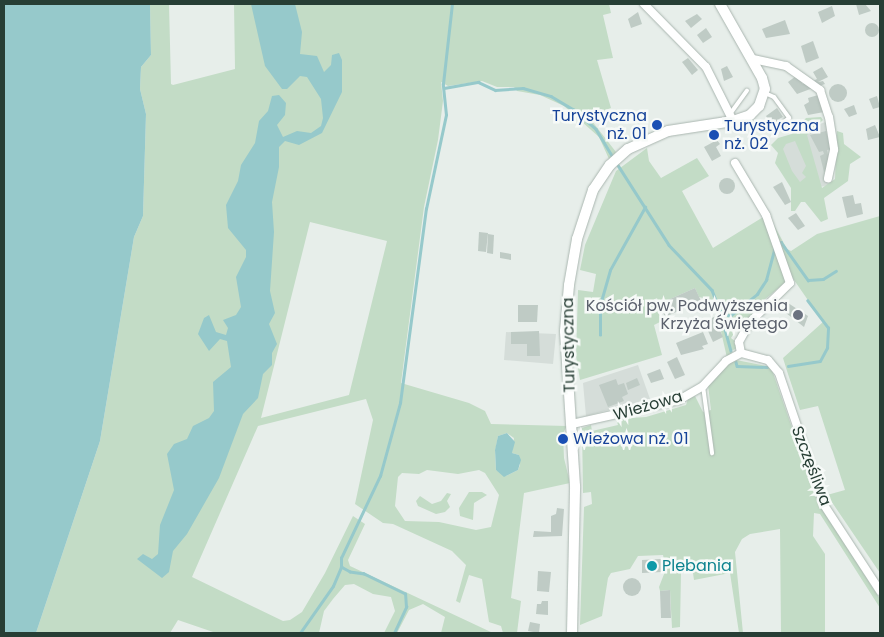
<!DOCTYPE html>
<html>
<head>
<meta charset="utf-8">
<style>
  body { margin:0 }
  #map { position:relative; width:884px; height:637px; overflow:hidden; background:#e7eeea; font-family:Poppins,sans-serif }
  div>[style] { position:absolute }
  .built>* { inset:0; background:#d5ddd9 }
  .green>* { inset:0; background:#c3dcc6 }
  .water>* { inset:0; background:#96c9cb }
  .stream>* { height:2.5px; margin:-1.25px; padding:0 1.25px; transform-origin:1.25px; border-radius:1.25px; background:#96c9cb }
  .building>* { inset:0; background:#bfcbc5 }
  .round { border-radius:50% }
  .roads { filter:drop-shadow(0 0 1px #aab6b0) drop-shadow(0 0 1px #aab6b0) }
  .service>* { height:4px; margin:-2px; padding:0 2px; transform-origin:2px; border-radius:2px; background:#fff }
  .minor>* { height:8px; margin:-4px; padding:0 4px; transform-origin:4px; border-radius:4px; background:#fff }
  .tertiary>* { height:10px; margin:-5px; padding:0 5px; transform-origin:5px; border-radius:5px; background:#fff }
  .dots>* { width:14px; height:14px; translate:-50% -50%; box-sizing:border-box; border:2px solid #f7faf8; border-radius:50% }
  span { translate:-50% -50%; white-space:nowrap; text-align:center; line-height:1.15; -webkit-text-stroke:5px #f7faf8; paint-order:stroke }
  .transit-label { font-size:16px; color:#164399 }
  .right { translate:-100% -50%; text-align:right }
  .left { translate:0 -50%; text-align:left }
  .worship-label { font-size:16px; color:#5b616d }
  .street-label { font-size:16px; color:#273e35 }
  .culture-label { font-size:16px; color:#0d838f }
  .frame { position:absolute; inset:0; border:5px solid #273e35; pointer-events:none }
</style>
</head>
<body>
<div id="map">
  <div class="built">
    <div style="clip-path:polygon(831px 120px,836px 132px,835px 156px,830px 186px,796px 188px,778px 139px)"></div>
    <div style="clip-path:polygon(506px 332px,556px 334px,553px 364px,504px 360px)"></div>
    <div style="clip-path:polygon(638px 365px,650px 399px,586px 416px,583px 383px)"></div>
  </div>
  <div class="green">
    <div style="clip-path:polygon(evenodd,150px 4px,169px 4px,171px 84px,173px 85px,235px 69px,234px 4px,609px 4px,611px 13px,603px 15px,613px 58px,597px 60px,611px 108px,588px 116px,616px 152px,609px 159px,599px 137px,564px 106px,540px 95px,517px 91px,514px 87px,497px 87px,482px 81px,448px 86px,441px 82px,443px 101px,438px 140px,424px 207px,401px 383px,469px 403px,485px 411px,491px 424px,567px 426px,563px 433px,564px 458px,570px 483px,524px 493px,511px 598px,521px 601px,517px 633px,503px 633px,501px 626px,489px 622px,482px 579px,469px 575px,460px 603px,456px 601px,466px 565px,452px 551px,393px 524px,383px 523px,355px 504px,373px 420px,366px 399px,258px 426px,192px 577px,283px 621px,290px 620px,302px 612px,325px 573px,353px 516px,365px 524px,348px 560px,350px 566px,493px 633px,441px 633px,445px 617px,423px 604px,409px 610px,397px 633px,384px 633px,395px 611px,391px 597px,373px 594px,354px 584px,345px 585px,333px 599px,324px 611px,319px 633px,216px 633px,178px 620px,170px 633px,36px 633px,100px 441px,134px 237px,143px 216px,146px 114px,140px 89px,141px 67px,151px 55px,150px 4px,310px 222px,387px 241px,349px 395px,261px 418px,310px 222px,150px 4px,507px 433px,514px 438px,512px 453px,519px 455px,520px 465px,518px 470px,506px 476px,496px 470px,495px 452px,498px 436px,507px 433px,150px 4px,427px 470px,458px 474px,479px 470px,485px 473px,499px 495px,491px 527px,476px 530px,439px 522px,405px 521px,395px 506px,398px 477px,402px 473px,419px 474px,427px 470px)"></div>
    <div style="clip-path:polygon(evenodd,821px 117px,823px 120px,807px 135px,822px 188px,835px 179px,837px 131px,843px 133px,844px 144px,861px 157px,850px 164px,848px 181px,824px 198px,828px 219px,821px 222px,805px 202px,801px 202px,795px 211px,791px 211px,791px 188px,775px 163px,778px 153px,771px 145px,778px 138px,792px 134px,806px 118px,821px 117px,795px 141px,806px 166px,802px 173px,806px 177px,800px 182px,792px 171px,783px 149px,786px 144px,795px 141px)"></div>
    <div style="clip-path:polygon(647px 148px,649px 161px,661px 178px,697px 158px,709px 176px,682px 191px,713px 248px,768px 214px,787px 249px,791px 251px,817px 234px,880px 216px,880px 573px,827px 495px,845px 490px,818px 406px,800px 410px,787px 371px,783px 358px,823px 322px,792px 277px,764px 300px,748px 320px,744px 317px,731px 338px,736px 342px,737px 348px,731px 351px,736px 360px,771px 367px,817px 500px,880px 599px,880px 608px,820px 514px,814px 513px,813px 536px,825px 554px,825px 633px,781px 633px,780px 529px,750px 534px,742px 539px,735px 552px,743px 633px,739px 633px,730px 573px,694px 580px,693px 573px,681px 573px,680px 627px,672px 628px,670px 590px,660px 591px,659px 587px,666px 569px,663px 555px,638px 556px,630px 569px,611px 573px,608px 578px,602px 616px,580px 625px,584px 507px,592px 504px,591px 492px,583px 493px,582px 428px,591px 425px,592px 431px,618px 425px,616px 419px,646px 417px,686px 405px,688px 399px,695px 396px,703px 412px,711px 410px,708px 385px,728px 362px,716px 310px,712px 311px,707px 299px,699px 297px,695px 288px,659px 304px,657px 298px,653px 300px,662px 321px,654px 325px,662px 355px,580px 380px,576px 356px,578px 290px,593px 292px,596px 274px,580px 270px,585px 245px,616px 171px)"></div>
    <div style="clip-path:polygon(469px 492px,482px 492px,487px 495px,474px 503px,473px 520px,460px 516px,459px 508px)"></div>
    <div style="clip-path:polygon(447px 493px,451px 494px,447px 501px,450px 507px,445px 512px,436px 514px,418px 506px,416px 501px,420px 496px,432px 504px,441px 501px)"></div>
  </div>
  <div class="water">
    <div style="clip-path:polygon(4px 4px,150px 4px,151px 55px,141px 67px,140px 89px,146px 114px,143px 216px,134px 237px,100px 441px,36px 633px,4px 633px)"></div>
    <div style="clip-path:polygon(251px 4px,295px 4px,302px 32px,300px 54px,317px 56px,324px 72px,331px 65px,332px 55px,339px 53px,342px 60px,342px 92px,322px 133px,299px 145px,285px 141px,279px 147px,279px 167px,272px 202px,274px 232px,270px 291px,275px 313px,269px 324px,277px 344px,272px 353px,272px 365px,263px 374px,258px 398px,243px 414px,219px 478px,187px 534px,173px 551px,169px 572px,162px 578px,137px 559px,143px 554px,152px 559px,158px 554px,160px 525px,174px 490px,167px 454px,174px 444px,187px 439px,193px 426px,209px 418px,214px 411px,213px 382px,231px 367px,227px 341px,220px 339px,209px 351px,198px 334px,204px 318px,209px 315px,216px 332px,226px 335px,228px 328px,223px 320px,236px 315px,241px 307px,236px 277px,246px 257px,246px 250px,228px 228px,226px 205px,238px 181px,241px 165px,255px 143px,259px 121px,268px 111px,272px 96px,279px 95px,286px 103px,285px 115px,277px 125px,283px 137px,297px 131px,311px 133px,321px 126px,323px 118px,321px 99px,307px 77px,300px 76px,287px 89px,282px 89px,265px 66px)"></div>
    <div style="clip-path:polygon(507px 433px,515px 442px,512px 453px,519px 455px,521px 460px,518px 470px,504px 477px,496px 470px,495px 450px,498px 436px)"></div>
  </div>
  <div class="stream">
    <div style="left:444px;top:88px;width:35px;rotate:-10deg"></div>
    <div style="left:478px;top:82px;width:19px;rotate:25deg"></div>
    <div style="left:495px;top:90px;width:28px;rotate:-4deg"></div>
    <div style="left:523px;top:88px;width:29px;rotate:16deg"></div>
    <div style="left:551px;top:96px;width:26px;rotate:31deg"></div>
    <div style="left:573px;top:109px;width:30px;rotate:41deg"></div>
    <div style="left:596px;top:129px;width:33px;rotate:59deg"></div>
    <div style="left:616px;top:162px;width:98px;rotate:57.4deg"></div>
    <div style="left:669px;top:245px;width:62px;rotate:46.3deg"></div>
    <div style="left:778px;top:243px;width:3px;rotate:-18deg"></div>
    <div style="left:781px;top:242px;width:47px;rotate:54.6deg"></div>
    <div style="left:808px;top:280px;width:15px;rotate:-4deg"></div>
    <div style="left:823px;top:279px;width:15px;rotate:-32deg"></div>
    <div style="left:712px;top:290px;width:22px;rotate:69deg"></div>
    <div style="left:720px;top:311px;width:11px;rotate:27deg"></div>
    <div style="left:730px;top:316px;width:35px;rotate:-39deg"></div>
    <div style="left:757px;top:294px;width:17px;rotate:-57deg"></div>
    <div style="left:766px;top:280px;width:34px;rotate:-75deg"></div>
    <div style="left:720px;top:311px;width:41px;rotate:74.6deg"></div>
    <div style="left:600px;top:335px;width:30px;rotate:-90deg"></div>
    <div style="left:600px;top:305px;width:36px;rotate:-74deg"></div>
    <div style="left:610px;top:270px;width:72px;rotate:-60.9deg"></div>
    <div style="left:736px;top:362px;width:4px;rotate:76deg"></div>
    <div style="left:737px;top:366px;width:30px;rotate:2deg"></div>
    <div style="left:788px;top:366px;width:32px;rotate:-9deg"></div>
    <div style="left:820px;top:361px;width:15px;rotate:-62deg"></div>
    <div style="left:827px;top:348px;width:20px;rotate:-87deg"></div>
    <div style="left:828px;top:328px;width:34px;rotate:-127deg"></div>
    <div style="left:300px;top:633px;width:57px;rotate:-54.9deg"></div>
    <div style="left:333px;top:586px;width:21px;rotate:-67deg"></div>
    <div style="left:394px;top:633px;width:29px;rotate:-65deg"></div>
    <div style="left:406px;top:607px;width:13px;rotate:-94deg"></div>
    <div style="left:405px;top:594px;width:46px;rotate:-154deg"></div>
    <div style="left:364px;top:574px;width:14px;rotate:-172deg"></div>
    <div style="left:350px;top:572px;width:10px;rotate:-151deg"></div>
    <div style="left:341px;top:567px;width:9px;rotate:-90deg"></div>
    <div style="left:341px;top:558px;width:91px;rotate:-64.6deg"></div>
    <div style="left:380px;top:476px;width:76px;rotate:-74.7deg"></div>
    <div style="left:400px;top:403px;width:196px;rotate:-82.4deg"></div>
    <div style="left:426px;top:209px;width:96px;rotate:-78deg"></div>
    <div style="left:446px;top:115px;width:31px;rotate:-96deg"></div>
    <div style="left:443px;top:84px;width:81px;rotate:-83.6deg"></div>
  </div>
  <div class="building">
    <div style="clip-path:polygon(856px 4px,865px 4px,871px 11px,859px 15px)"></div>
    <div style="clip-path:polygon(832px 6px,835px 16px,822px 23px,818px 12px)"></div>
    <div style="clip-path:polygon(638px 12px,642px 24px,631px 28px,628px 19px)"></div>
    <div style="clip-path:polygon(697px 14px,702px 19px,691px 28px,685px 21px)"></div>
    <div style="clip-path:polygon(785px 20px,790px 34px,766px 38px,762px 29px)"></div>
    <div class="round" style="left:865px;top:23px;width:14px;height:14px"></div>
    <div style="clip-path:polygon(706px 28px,712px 37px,703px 43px,697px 35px)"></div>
    <div style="clip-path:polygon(813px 41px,819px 58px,806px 63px,801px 46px)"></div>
    <div style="clip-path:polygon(688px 58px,698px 70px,692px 75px,682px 62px)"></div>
    <div style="clip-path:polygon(727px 66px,733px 77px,724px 81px,721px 69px)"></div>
    <div style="clip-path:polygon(822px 67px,828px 77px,818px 82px,823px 81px,825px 84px,819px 86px,813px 81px,817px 79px,813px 72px)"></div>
    <div style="clip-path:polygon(796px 76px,803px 84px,807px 81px,813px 88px,797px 94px,788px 82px)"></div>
    <div class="round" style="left:829px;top:84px;width:18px;height:18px"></div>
    <div style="clip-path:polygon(818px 95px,824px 112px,808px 115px,804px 105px,809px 102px,808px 98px)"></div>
    <div style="clip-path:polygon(877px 96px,880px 107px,873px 109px,869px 99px)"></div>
    <div style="clip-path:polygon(854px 105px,857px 114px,849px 117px,844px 109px)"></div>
    <div style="clip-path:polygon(777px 108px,783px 117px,779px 119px,781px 122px,771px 124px,766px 116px)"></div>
    <div style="clip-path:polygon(875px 125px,880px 137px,868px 140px,866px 129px)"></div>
    <div style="clip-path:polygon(826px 131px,831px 149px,827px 150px,830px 168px,824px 172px,820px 156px,824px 154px,823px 151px,819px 152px,810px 135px)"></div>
    <div style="clip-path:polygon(717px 140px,720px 144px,716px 147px,721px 156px,712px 161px,704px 147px)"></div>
    <div class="round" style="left:719px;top:178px;width:16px;height:16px"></div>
    <div style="clip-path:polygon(782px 182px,791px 202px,785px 205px,773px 187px)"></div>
    <div style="clip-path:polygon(853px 195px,855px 204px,861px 203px,863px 214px,847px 218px,842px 197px)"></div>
    <div style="clip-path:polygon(796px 213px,805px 226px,798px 230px,788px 218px)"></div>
    <div style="clip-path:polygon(479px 232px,488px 233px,486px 252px,478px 251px)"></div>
    <div style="clip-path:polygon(488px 234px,494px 235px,493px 254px,487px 253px)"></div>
    <div style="clip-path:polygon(500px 252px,511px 254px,511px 260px,500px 258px)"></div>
    <div style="clip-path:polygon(695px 288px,701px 301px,665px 317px,659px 304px)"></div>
    <div style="clip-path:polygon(788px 303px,808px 316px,804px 327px,786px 313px,783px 308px)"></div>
    <div style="clip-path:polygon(518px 305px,538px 305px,537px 322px,518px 322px)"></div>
    <div style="clip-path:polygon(714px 317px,723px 337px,713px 342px,704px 322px)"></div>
    <div style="clip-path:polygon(539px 331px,540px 356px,527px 356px,527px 344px,511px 344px,511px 332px)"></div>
    <div style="clip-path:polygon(703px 332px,708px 344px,702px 346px,704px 349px,681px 355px,676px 343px)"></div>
    <div style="clip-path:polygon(677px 357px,685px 375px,675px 379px,667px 362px)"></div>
    <div style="clip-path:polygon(660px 369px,664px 379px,651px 383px,647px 374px)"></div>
    <div style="clip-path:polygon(637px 378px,640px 385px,628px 390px,626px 383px)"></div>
    <div style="clip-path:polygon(616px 379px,618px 385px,624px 383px,628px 394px,622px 397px,624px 401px,608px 407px,599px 385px)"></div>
    <div style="clip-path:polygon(557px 508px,564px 509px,562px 536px,533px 537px,534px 531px,551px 532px,551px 516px,556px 514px)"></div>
    <div style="clip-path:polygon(661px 559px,662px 572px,642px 573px,642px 560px)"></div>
    <div style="clip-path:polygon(538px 571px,551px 572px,549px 592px,537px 591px)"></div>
    <div class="round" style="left:623px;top:578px;width:18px;height:18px"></div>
    <div style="clip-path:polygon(670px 590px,671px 618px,661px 618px,660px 591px)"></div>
    <div style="clip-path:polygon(542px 601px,548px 601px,548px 615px,536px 614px,537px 604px,541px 604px)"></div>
    <div style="clip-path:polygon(530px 622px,540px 624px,539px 633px,528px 631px)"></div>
  </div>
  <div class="roads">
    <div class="service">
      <div style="left:765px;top:93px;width:10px;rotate:24deg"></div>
      <div style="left:774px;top:97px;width:26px;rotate:54deg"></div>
      <div style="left:789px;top:118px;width:15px;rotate:143deg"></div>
      <div style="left:730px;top:114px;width:29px;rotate:-54deg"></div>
      <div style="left:703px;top:386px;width:68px;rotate:82.3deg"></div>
    </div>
    <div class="minor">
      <div style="left:644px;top:4px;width:88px;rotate:45.5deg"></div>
      <div style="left:706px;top:67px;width:60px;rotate:63.4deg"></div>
      <div style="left:753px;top:59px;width:34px;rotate:12deg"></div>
      <div style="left:786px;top:66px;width:42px;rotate:35.2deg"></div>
      <div style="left:820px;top:90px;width:28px;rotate:72deg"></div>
      <div style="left:829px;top:117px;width:33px;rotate:81deg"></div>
      <div style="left:834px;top:150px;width:29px;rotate:102deg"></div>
      <div style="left:735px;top:163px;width:61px;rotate:59.2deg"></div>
      <div style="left:766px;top:215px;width:72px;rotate:70.6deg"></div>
      <div style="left:790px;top:283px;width:56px;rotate:135.7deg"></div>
      <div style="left:750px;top:322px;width:23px;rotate:119deg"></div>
      <div style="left:739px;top:342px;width:11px;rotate:80deg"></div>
      <div style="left:572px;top:424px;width:110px;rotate:-12.6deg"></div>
      <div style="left:679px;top:400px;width:28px;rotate:-30deg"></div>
      <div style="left:703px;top:386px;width:34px;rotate:-47deg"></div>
      <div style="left:726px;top:361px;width:17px;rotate:-28deg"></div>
      <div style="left:741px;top:353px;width:28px;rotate:15deg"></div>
      <div style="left:768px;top:360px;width:17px;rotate:50deg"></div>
      <div style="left:779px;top:373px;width:139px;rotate:71.2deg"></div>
      <div style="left:824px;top:505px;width:103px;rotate:56.9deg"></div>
    </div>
    <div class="tertiary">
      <div style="left:572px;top:633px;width:147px;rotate:-88.8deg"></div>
      <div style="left:575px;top:486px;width:155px;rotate:-93.7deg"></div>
      <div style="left:565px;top:331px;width:46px;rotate:-85deg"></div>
      <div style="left:569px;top:285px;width:47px;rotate:-80.1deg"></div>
      <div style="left:577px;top:239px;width:52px;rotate:-71.9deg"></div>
      <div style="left:593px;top:190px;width:30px;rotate:-56deg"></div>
      <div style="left:610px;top:165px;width:24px;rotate:-42deg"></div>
      <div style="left:628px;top:149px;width:44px;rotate:-24.2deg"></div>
      <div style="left:668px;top:131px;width:66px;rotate:-8.7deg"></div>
      <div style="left:733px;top:121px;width:18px;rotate:-19deg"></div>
      <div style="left:750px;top:115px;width:13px;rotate:-45deg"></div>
      <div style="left:759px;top:106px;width:18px;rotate:-71deg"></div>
      <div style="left:765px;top:89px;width:11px;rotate:-105deg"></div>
      <div style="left:762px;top:78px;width:85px;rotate:-119.6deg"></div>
    </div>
  </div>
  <div class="dots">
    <div style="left:657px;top:125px;background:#1a4fb4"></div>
    <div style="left:714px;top:135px;background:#1a4fb4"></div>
    <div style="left:798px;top:315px;background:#6b7280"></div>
    <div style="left:563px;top:439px;background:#1a4fb4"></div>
    <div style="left:652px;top:566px;background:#0f9aa8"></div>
  </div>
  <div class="transit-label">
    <span class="right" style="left:647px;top:125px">Turystyczna<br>nż. 01</span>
    <span class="left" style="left:724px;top:135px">Turystyczna<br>nż. 02</span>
    <span class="left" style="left:573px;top:439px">Wieżowa nż. 01</span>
  </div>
  <div class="worship-label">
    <span class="right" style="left:788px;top:315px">Kościół pw. Podwyższenia<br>Krzyża Świętego</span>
  </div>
  <div class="street-label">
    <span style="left:569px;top:345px;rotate:-91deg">Turystyczna</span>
    <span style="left:648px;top:406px;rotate:-16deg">Wieżowa</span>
    <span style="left:811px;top:466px;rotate:69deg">Szczęśliwa</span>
  </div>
  <div class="culture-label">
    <span class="left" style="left:662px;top:566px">Plebania</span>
  </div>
  <div class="frame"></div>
</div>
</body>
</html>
